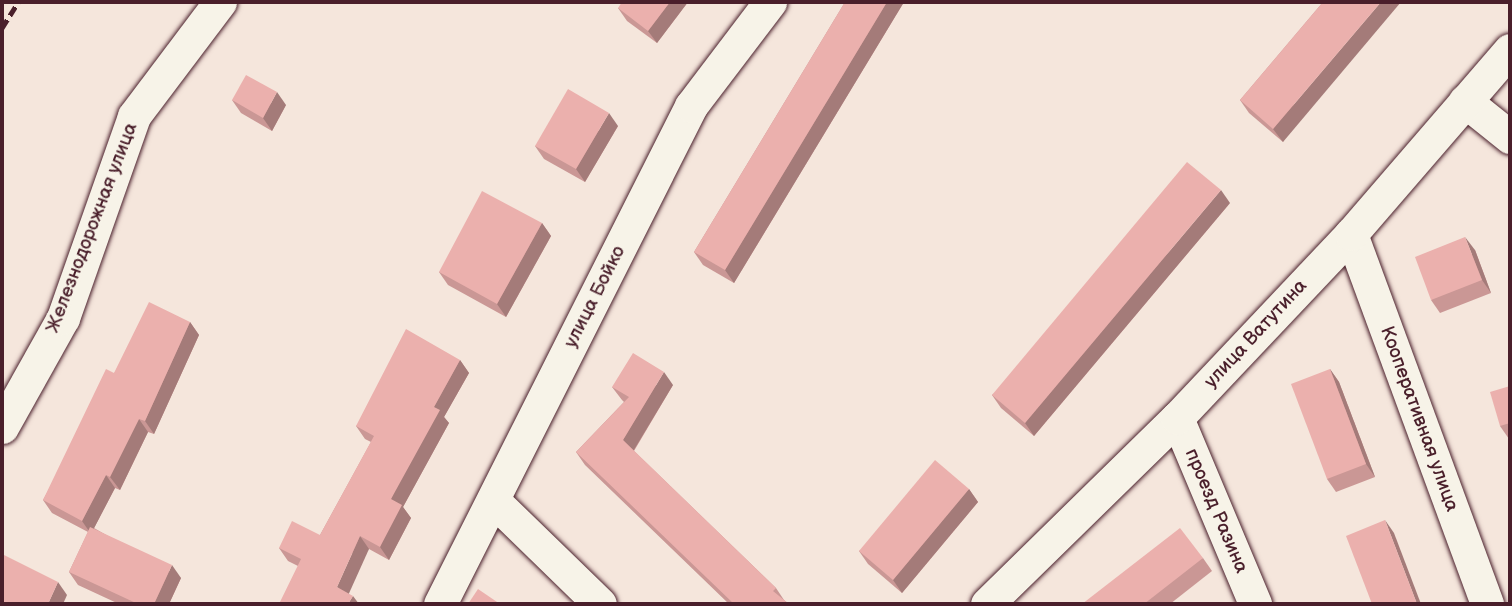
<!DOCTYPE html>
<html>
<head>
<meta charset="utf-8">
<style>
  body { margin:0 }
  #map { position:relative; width:1512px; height:606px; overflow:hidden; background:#f5e6dc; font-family:"Balsamiq Sans",sans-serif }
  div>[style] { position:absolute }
  .roads { filter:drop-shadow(0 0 2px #4a1f2b) drop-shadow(0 0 2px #4a1f2b) }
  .street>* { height:33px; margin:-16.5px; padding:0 16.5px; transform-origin:16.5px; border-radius:16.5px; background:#f7f3e8 }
  .rail>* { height:5px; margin-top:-2.5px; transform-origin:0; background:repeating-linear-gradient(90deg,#4a1f2b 0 10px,transparent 0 15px) }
  .wall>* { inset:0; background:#ca9795 }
  .shaded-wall>* { inset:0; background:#a47b79 }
  .building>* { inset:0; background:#ebb0ad }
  span { translate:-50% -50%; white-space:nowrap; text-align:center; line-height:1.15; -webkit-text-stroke:6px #f7f3e8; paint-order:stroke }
  .street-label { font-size:19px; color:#4a1f2b }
  .frame { position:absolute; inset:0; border:4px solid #4a1f2b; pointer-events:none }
</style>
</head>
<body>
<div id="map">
  <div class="roads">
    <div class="street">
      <div style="left:1465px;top:101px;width:58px;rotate:38.7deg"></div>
      <div style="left:1351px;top:234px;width:394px;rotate:69.8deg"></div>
      <div style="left:1177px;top:418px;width:202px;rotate:67.2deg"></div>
      <div style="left:2px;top:427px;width:125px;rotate:-60.8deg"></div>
      <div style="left:63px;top:318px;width:214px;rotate:-70.6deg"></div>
      <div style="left:134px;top:116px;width:143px;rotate:-53deg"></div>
      <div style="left:493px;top:500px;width:149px;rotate:44.2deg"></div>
      <div style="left:440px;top:604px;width:558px;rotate:-63.25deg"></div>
      <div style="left:691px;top:106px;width:131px;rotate:-52.8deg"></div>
      <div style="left:987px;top:604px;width:266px;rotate:-44.4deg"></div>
      <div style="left:1177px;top:418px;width:253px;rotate:-46.6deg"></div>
      <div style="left:1351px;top:234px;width:243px;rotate:-49.2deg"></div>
    </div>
  </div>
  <div class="rail">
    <div style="left:2px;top:28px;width:31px;rotate:-58deg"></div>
  </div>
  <div class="wall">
    <div style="clip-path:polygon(688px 2px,657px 43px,627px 21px,618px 8px)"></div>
    <div style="clip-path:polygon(845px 2px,904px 2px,734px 283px,703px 265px,694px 252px)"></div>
    <div style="clip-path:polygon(1323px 2px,1283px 142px,1249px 113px,1240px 100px)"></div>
    <div style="clip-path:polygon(232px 100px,286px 105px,272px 131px,241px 113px)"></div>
    <div style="clip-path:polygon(618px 126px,585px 182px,544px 159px,535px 146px)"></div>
    <div style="clip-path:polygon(1230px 203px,1034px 436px,1001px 408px,992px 395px)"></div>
    <div style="clip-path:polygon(542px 223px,551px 236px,506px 317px,448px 285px,439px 272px)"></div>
    <div style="clip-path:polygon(1475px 250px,1491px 293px,1440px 313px,1431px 300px)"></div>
    <div style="clip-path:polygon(190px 322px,199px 335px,154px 434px,148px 432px,120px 490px,115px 488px,94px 528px,181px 578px,169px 604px,119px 604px,78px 585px,69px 572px,88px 532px,52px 513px,43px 500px,114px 373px)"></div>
    <div style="clip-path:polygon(460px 360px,469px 373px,444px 417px,449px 423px,403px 507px,411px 518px,389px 560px,369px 549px,298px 566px,288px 561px,279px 548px,320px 535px,371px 442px,365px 439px,356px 426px)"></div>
    <div style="clip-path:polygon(1330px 369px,1339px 382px,1375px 477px,1336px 492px,1327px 479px)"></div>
    <div style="clip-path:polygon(673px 385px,634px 451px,776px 588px,784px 600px,789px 604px,729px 604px,585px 465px,576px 452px,624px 402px,622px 400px,612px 387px)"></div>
    <div style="clip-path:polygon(1510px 386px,1510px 438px,1509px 439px,1500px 426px)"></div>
    <div style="clip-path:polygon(969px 489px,978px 502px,902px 593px,868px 564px,859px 551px)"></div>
    <div style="clip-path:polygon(1203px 558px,1212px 571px,1170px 604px,1082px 604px)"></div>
  </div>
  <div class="shaded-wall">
    <div style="clip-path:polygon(670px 2px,688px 2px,657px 43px,648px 31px)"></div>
    <div style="clip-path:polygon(887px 2px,904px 2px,734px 283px,725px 270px)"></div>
    <div style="clip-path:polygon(1381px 2px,1401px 2px,1283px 142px,1273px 129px)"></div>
    <div style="clip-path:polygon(277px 92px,286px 105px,272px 131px,263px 118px)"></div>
    <div style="clip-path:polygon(609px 113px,618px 126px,585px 182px,576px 169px)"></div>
    <div style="clip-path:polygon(1221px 190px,1230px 203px,1034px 436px,1025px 423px)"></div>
    <div style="clip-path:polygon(542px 223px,551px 236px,506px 317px,497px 304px)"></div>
    <div style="clip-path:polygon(1465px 237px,1475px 250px,1491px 293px,1482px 280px)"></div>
    <div style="clip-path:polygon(190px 322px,199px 335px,154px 434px,145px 421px)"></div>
    <div style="clip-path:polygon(460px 360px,469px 373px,444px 417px,449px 423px,403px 507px,411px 518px,389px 560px,380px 547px,391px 499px,434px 407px)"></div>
    <div style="clip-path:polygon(1330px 369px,1339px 382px,1375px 477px,1366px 464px)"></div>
    <div style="clip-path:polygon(664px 372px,673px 385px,632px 453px,623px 440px)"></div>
    <div style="clip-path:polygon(139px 419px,148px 432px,120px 490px,110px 477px)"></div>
    <div style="clip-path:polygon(106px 475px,115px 488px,91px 534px,82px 521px)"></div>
    <div style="clip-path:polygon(969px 489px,978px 502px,902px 593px,893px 580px)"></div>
    <div style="clip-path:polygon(1385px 520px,1394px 533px,1421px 604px,1417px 604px)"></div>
    <div style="clip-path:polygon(360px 536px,369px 549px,346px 600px,337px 587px)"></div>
    <div style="clip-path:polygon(172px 565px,181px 578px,169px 604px,154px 604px)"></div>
    <div style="clip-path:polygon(58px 582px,67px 595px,63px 604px,48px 604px)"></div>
    <div style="clip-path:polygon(353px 596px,359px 604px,348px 604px)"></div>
  </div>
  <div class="building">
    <div style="clip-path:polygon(622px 2px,670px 2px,648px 31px,618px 8px)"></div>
    <div style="clip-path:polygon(845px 2px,887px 2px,725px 270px,694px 252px)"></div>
    <div style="clip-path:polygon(1323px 2px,1381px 2px,1273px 129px,1240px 100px)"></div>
    <div style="clip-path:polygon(246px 75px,277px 92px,263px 118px,232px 100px)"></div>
    <div style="clip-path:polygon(568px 89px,609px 113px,576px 169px,535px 146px)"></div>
    <div style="clip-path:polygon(1187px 162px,1221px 190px,1025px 423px,992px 395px)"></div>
    <div style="clip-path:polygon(482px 191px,542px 223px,497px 304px,439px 272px)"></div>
    <div style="clip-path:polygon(1465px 237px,1482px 280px,1431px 300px,1415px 257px)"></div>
    <div style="clip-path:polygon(149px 302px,190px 322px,145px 421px,139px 419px,110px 477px,106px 475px,82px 521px,43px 500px,106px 369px,114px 373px)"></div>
    <div style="clip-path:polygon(406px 329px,460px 360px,434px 407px,440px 410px,391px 499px,402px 505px,380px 547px,360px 536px,337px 587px,353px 596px,348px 604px,279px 604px,301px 559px,279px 548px,292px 521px,320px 535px,374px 436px,356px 426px)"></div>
    <div style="clip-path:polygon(633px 353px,664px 372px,623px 440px,776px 588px,773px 591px,789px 604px,734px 604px,576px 452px,629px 397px,612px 387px)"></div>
    <div style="clip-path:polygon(1330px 369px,1366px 464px,1327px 479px,1291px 384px)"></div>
    <div style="clip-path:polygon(1510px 386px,1510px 423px,1500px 426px,1490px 392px)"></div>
    <div style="clip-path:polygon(935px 460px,969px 489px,893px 580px,859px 551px)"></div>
    <div style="clip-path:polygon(1385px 520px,1417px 604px,1372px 604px,1346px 536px)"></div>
    <div style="clip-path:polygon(90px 527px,172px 565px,154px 604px,138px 604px,69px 572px)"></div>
    <div style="clip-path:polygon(1180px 528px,1203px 558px,1144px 604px,1082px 604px)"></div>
    <div style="clip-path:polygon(2px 554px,58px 582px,48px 604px,2px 604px)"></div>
    <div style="clip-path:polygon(478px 589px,500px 604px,468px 604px)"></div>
  </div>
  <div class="street-label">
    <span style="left:92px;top:228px;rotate:-69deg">Железнодорожная улица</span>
    <span style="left:595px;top:297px;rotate:-63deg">улица Бойко</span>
    <span style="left:1256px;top:334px;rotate:-47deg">улица Ватутина</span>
    <span style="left:1419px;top:419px;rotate:70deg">Кооперативная улица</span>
    <span style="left:1216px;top:511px;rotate:67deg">проезд Разина</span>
  </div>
  <div class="frame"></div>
</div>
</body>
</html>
